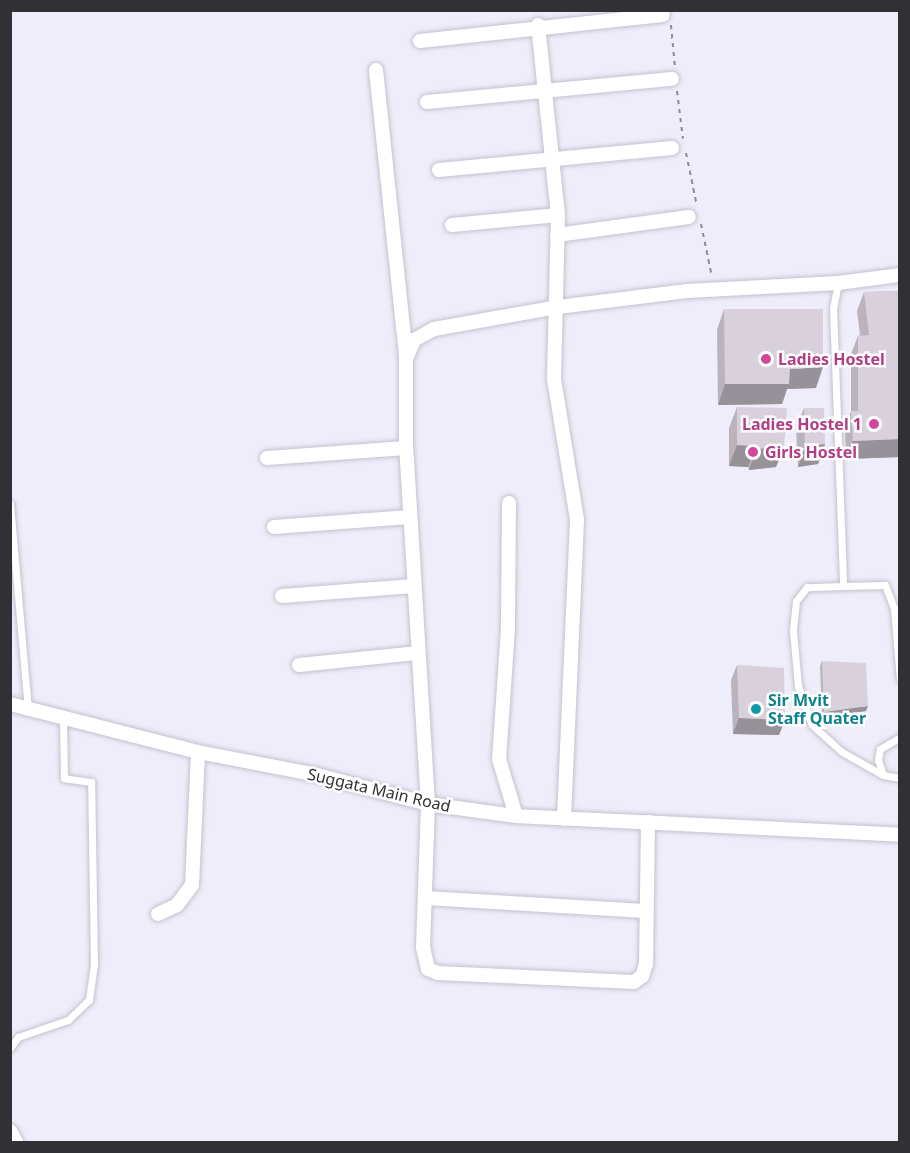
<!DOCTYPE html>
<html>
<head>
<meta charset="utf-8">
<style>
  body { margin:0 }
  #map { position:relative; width:910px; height:1153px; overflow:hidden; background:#efedfa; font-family:"Noto Sans",sans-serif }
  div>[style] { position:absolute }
  .path>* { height:2px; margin-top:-1px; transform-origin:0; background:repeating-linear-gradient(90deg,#8c8b93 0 4.5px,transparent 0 9px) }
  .roads { filter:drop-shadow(0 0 2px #c4c2ce) drop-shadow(0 0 2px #c4c2ce) }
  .service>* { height:7px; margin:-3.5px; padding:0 3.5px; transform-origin:3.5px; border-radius:3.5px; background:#fff }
  .minor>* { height:14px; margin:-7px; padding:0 7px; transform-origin:7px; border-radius:7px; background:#fff }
  .wall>* { inset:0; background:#bab3bc }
  .shaded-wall>* { inset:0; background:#979299 }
  .building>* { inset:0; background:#d8d0db }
  .dots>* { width:16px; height:16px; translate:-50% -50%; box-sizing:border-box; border:3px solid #fff; border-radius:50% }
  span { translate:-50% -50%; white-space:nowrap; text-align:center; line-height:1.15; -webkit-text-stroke:5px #fff; paint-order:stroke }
  .hotel-label { font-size:16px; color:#b23c85; font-weight:700 }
  .left { translate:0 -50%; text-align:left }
  .right { translate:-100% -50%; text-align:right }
  .culture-label { font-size:16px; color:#0d838f; font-weight:700 }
  .street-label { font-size:16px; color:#313035 }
  .frame { position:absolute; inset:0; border:12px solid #313035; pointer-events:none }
</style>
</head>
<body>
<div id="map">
  <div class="path">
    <div style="left:671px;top:25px;width:42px;rotate:84.6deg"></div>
    <div style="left:677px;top:91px;width:48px;rotate:82.9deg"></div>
    <div style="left:686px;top:153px;width:54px;rotate:78.3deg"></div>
    <div style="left:701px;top:224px;width:54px;rotate:78.3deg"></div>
  </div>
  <div class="roads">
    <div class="service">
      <div style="left:838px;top:283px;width:25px;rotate:101deg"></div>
      <div style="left:833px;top:308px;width:278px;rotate:87.9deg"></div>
      <div style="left:843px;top:586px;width:42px;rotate:-1.4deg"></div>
      <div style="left:885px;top:585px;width:25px;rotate:69deg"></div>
      <div style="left:894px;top:608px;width:71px;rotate:85.2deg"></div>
      <div style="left:10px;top:504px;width:205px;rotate:85deg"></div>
      <div style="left:843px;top:586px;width:36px;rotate:178deg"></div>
      <div style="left:807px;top:587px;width:18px;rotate:128deg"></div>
      <div style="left:796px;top:601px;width:30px;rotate:96deg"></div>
      <div style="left:793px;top:631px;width:55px;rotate:84.8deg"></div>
      <div style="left:798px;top:686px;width:41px;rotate:70.3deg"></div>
      <div style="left:812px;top:725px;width:40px;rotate:42deg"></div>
      <div style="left:842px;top:752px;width:47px;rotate:29.3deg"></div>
      <div style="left:883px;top:775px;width:17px;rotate:10deg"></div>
      <div style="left:883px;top:775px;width:16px;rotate:-108deg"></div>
      <div style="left:878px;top:760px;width:11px;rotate:-80deg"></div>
      <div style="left:880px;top:749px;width:23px;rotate:-31deg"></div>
      <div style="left:10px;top:1048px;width:14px;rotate:-54deg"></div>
      <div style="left:18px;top:1037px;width:53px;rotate:-18.8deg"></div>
      <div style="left:68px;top:1020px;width:29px;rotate:-44deg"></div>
      <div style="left:89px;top:1000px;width:36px;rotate:-82deg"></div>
      <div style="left:94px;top:964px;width:182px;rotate:-90.9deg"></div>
      <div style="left:91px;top:782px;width:27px;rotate:-172deg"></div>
      <div style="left:64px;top:778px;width:59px;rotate:-91deg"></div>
    </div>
    <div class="minor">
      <div style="left:538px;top:25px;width:191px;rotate:84deg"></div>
      <div style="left:558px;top:215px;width:164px;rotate:91.4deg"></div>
      <div style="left:554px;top:379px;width:143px;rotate:80.7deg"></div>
      <div style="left:577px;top:520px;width:299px;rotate:92.5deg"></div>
      <div style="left:420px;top:41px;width:244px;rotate:-6.1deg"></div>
      <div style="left:376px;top:70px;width:289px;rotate:84deg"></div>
      <div style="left:427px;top:102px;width:246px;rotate:-5.4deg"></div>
      <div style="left:439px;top:170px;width:234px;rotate:-5.4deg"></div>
      <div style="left:452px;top:225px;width:106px;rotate:-5.4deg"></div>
      <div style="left:557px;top:235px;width:133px;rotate:-7.8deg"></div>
      <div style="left:267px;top:458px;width:139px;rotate:-4.1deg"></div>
      <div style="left:509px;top:503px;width:125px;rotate:90.5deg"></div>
      <div style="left:508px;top:628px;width:131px;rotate:93.9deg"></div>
      <div style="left:499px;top:759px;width:59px;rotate:73.4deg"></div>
      <div style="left:274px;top:527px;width:136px;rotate:-4.2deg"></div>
      <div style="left:282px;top:596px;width:132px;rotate:-4.3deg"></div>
      <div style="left:299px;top:665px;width:120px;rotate:-5.8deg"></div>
      <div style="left:10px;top:704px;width:194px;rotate:14.3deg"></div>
      <div style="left:198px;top:752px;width:121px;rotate:10.9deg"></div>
      <div style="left:317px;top:775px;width:115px;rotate:14.6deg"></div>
      <div style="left:428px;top:804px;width:89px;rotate:7.8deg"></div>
      <div style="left:516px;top:816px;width:384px;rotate:2.8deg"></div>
      <div style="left:648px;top:822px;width:142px;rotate:90.8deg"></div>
      <div style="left:646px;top:964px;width:13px;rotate:108deg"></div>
      <div style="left:642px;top:976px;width:10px;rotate:143deg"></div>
      <div style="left:634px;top:982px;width:196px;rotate:-177.4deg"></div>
      <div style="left:438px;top:973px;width:11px;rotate:-158deg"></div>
      <div style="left:428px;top:969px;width:23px;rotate:-103deg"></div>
      <div style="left:423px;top:947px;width:143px;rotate:-88deg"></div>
      <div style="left:428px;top:804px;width:357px;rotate:-93.5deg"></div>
      <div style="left:406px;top:448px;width:89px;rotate:-90deg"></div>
      <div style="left:406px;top:359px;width:21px;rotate:-67deg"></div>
      <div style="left:414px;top:340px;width:23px;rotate:-29deg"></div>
      <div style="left:434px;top:329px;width:126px;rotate:-10.1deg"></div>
      <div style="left:558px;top:307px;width:130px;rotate:-7.1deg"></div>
      <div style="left:687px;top:291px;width:151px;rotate:-3deg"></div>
      <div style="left:838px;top:283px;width:63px;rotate:-7.4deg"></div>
      <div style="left:426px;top:898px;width:219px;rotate:3.4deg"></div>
      <div style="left:158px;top:914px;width:21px;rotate:-25deg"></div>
      <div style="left:177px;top:905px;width:25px;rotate:-53deg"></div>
      <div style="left:192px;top:885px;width:133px;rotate:-87.4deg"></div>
      <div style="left:10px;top:1131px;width:13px;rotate:61deg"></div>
    </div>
  </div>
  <div class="wall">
    <div style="clip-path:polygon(900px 291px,900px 457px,846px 459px,845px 429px,851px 411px,851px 354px,858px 336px,860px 335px,857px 311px,864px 292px)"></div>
    <div style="clip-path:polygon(724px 309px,816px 388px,787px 389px,782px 404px,718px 405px,717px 330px)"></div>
    <div style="clip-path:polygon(737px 407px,784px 447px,776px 467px,749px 470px,748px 467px,729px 466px,729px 428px)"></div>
    <div style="clip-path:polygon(804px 408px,825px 444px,818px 464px,798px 467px,796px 428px)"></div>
    <div style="clip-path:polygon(822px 661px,866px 711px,822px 717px,820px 666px)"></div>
    <div style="clip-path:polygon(737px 665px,785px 720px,779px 735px,733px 734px,731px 680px)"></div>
  </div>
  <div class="shaded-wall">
    <div style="clip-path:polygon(823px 367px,816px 388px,787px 389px,782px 404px,718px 405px,725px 384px,790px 369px)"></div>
    <div style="clip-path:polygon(900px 439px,900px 457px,846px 459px,853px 441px)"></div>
    <div style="clip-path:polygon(825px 444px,818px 464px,798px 467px,805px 446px)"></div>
    <div style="clip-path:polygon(737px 445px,756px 446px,748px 467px,729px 466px)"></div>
    <div style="clip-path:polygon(784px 447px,776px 467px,749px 470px,756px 449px)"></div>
    <div style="clip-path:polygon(868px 706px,866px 711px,822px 717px,824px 712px)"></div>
    <div style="clip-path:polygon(739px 718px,785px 720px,779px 735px,733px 734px)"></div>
  </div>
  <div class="building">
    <div style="clip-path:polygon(900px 291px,900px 439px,853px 441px,851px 411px,858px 411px,858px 336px,869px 335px,864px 292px)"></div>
    <div style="clip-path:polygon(724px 309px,823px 309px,823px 367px,790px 369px,789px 384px,725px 384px)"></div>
    <div style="clip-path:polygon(737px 407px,787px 408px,784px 447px,756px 449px,756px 446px,737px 445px)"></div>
    <div style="clip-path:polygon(804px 408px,824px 408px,825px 444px,805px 446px)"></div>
    <div style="clip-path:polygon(822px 661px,866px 663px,868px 706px,824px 712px)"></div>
    <div style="clip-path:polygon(737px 665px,784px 668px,785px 720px,739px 718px)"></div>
  </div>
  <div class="dots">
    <div style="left:766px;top:359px;background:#d1479c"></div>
    <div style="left:874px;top:424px;background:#d1479c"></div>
    <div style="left:753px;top:452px;background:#d1479c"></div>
    <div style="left:756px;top:709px;background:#0f9aa8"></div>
  </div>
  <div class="hotel-label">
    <span class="left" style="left:778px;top:359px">Ladies Hostel</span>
    <span class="right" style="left:862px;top:424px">Ladies Hostel 1</span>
    <span class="left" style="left:765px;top:452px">Girls Hostel</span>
  </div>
  <div class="culture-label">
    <span class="left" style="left:768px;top:709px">Sir Mvit<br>Staff Quater</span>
  </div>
  <div class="street-label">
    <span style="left:379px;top:790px;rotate:13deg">Suggata Main Road</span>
  </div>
  <div class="frame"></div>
</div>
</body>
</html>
